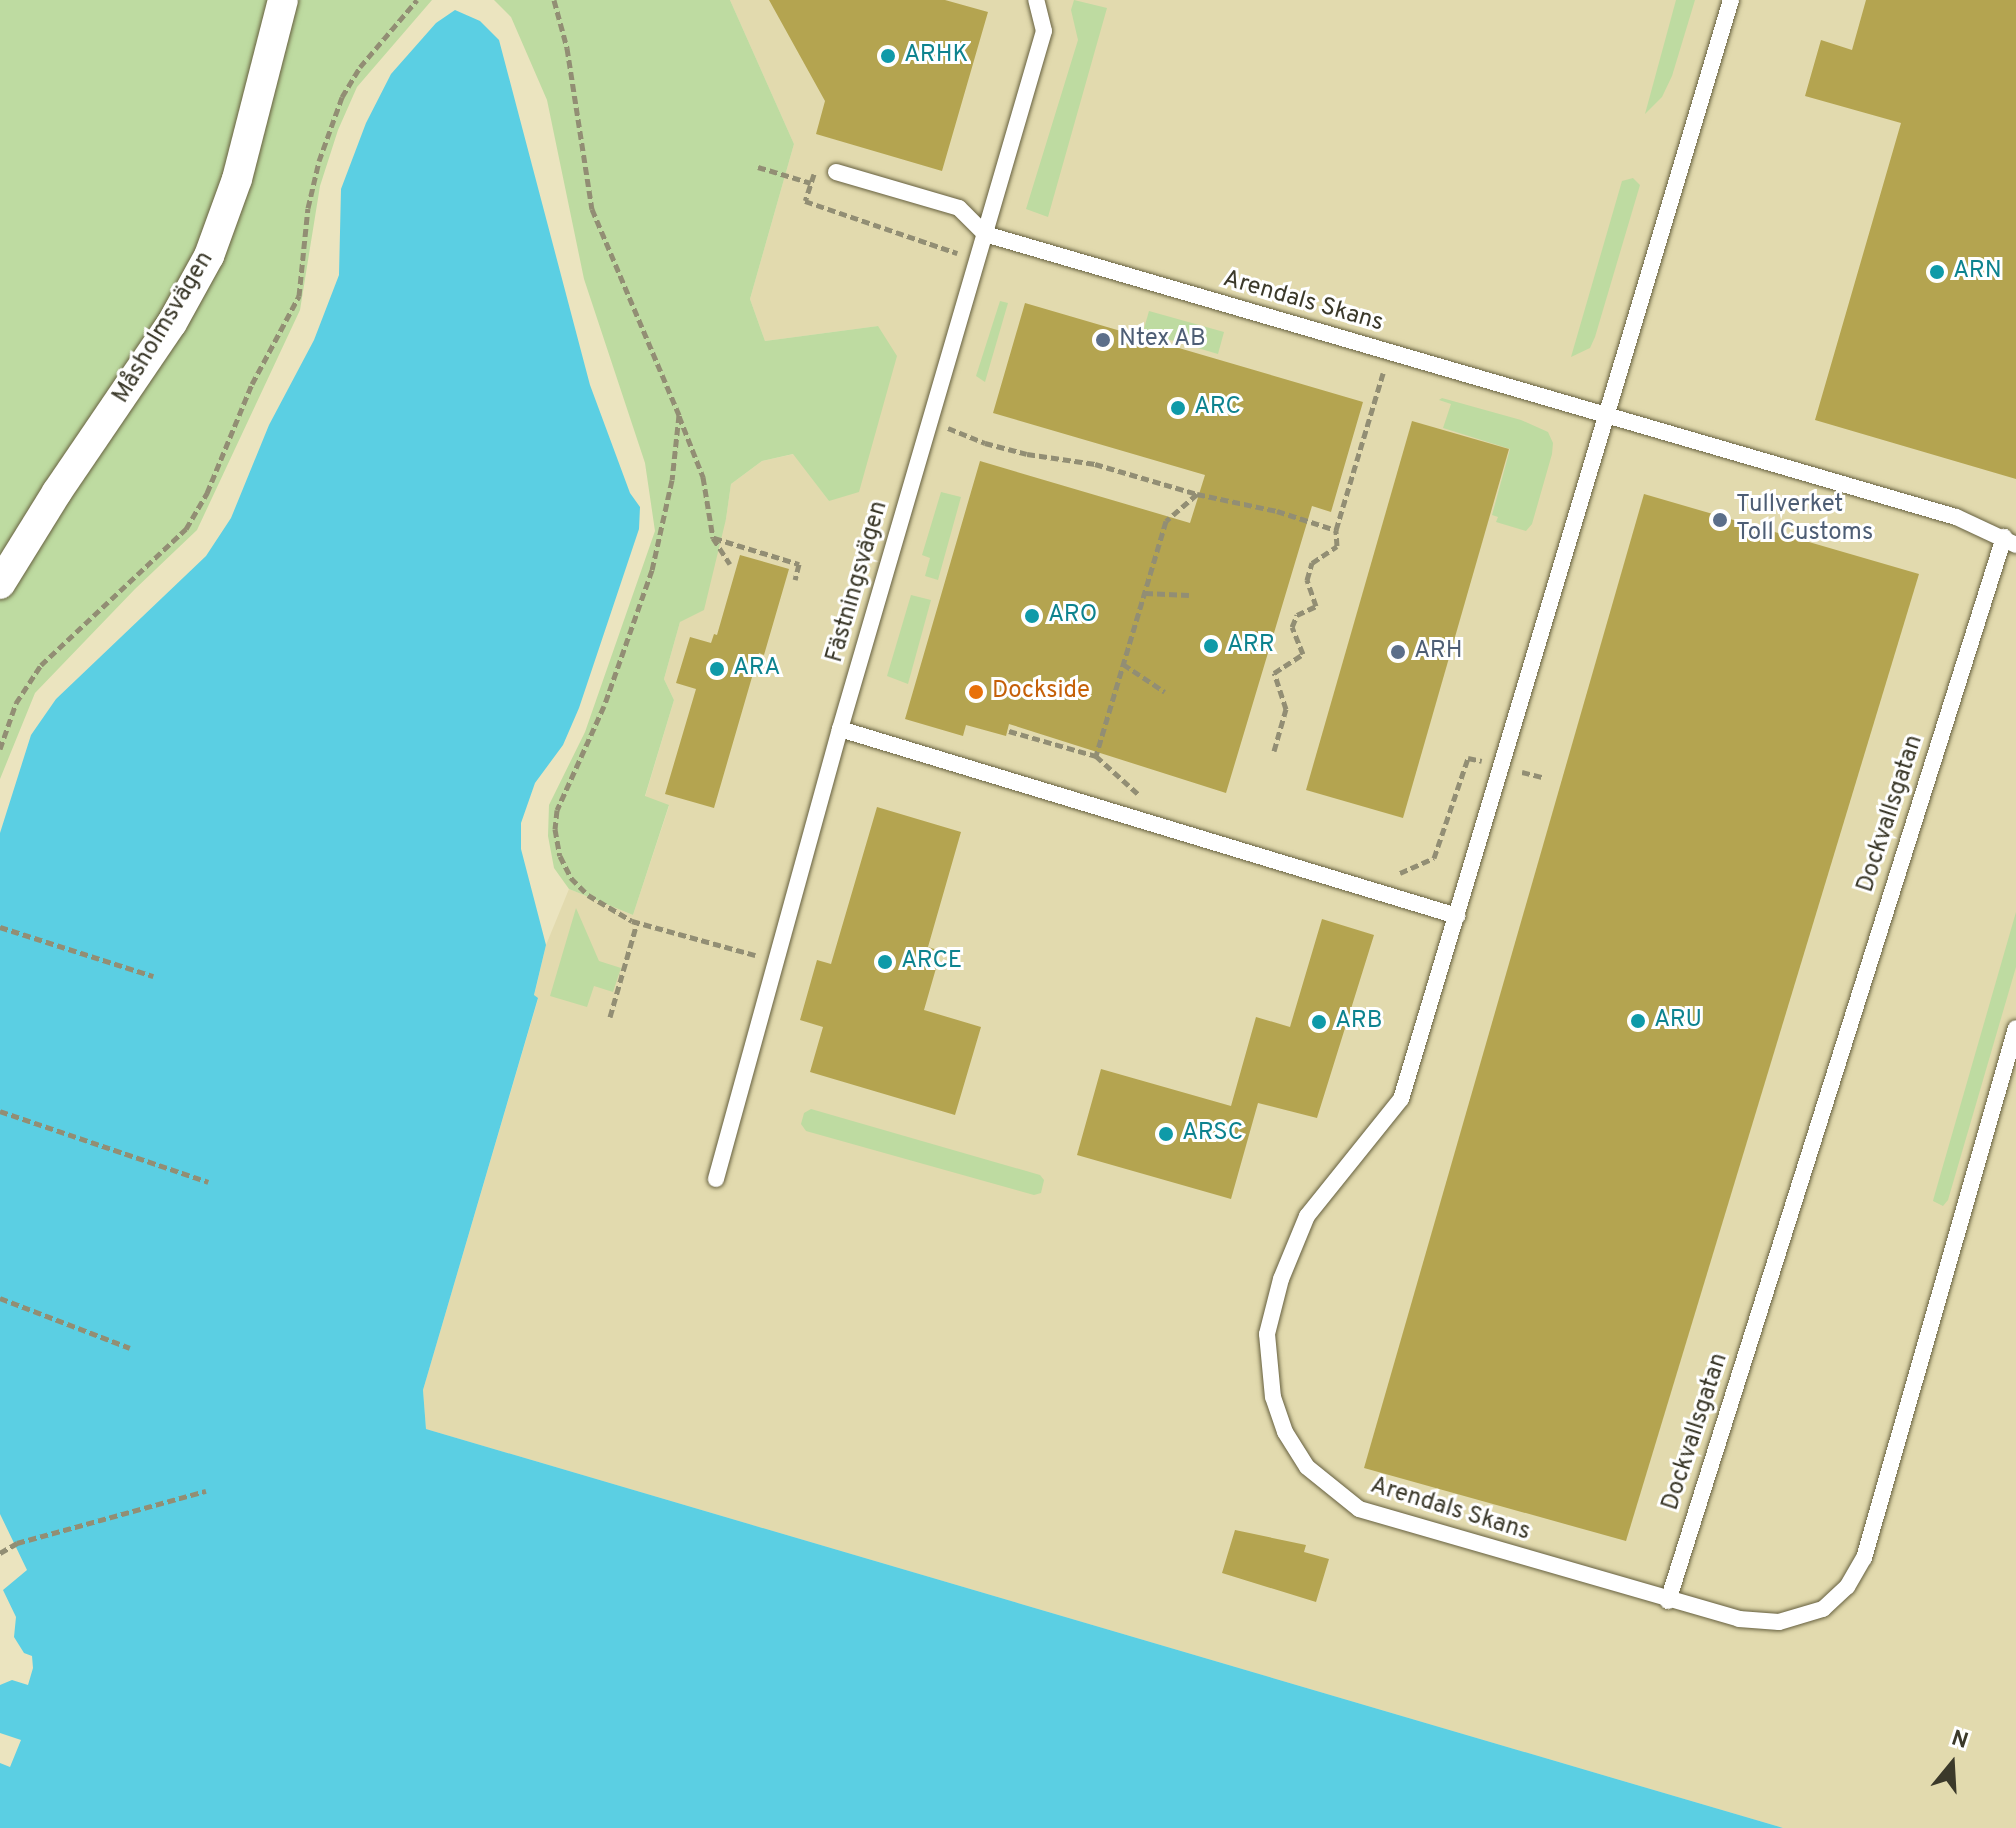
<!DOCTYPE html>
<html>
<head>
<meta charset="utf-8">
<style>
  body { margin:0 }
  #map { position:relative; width:2016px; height:1828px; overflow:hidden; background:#ebe4bf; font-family:Overpass,sans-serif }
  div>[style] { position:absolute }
  .built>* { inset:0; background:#e2daae }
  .green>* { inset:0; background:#bedba1 }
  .water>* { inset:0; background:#5bcfe3 }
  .building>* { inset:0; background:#b4a450 }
  .path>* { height:5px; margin-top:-2.5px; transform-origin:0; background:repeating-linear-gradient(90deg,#928e74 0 8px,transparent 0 12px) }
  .roads { filter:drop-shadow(0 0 2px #66603f) drop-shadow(0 0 2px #66603f) }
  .service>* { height:16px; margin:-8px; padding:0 8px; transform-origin:8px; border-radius:8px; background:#fff }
  .minor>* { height:30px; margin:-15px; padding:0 15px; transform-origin:15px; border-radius:15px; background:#fff }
  .dots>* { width:22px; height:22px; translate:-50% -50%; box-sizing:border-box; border:4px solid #fff; border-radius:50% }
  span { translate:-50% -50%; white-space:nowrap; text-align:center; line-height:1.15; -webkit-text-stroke:6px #fff; paint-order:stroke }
  .culture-label { font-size:24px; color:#0d838f }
  .left { translate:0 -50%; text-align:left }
  .street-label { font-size:24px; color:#3b392a }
  .service-label { font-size:24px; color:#4e5e75 }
  .food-label { font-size:24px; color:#c56008 }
  .north { position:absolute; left:1912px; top:1724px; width:80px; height:80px; -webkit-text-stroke:6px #fff; paint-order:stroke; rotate:18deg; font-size:22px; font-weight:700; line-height:32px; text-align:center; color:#3b392a }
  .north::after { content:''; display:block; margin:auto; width:28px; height:36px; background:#3b392a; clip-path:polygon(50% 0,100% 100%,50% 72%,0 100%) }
</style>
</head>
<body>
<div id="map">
  <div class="built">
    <div style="clip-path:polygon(730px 0,2016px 0,2016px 1828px,1783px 1828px,426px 1429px,423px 1390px,538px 999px,534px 996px,546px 945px,569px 889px,633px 915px,669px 806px,645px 797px,674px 700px,664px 679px,680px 622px,726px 519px,731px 484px,762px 461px,794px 454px,829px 501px,878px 326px,765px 341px,750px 299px,794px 144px)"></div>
  </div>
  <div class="green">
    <div style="clip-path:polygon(0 0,432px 0,357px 87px,338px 130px,320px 186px,300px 310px,197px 530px,135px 589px,35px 693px,0 779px)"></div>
    <div style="clip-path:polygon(494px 0,730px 0,794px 144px,750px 299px,765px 341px,878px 326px,897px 356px,859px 492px,829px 501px,793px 454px,762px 461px,731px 484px,726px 519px,704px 610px,680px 622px,664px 679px,674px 700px,645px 796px,669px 805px,633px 915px,569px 889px,554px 868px,548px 836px,549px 805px,585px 732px,655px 531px,645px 463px,584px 279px,547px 100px,511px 17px)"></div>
    <div style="clip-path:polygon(1074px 0,1107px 8px,1048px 217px,1026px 209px,1078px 40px,1071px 10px)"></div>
    <div style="clip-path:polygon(1676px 0,1695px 0,1672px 76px,1662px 97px,1645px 114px)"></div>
    <div style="clip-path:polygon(1633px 178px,1640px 185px,1595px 337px,1590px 348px,1571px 357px,1622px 181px)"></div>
    <div style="clip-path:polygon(1000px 301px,1008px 303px,985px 382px,976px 376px)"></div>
    <div style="clip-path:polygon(1149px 311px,1224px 332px,1218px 354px,1143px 332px)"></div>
    <div style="clip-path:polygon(1442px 398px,1521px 420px,1548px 432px,1553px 443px,1552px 454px,1532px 524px,1526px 531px,1496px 522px,1498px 517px,1492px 515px,1510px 449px,1443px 428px,1451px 404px,1439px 400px)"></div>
    <div style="clip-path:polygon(941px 492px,961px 497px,938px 580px,925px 576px,930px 558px,922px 555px)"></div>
    <div style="clip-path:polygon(911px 595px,931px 600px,908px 684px,887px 676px)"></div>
    <div style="clip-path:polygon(576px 908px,599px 961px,621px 968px,613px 992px,594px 986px,587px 1007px,550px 996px)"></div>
    <div style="clip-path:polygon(2016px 912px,2016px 967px,1948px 1200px,1943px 1206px,1933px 1201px,1934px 1197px)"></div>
    <div style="clip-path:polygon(811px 1109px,1040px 1175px,1044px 1180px,1041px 1193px,1034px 1195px,806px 1131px,801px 1124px,804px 1113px)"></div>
  </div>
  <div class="water">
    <div style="clip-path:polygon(455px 10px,480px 21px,499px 40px,590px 385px,630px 493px,640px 507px,639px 529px,579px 708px,563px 745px,535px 783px,521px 823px,521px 849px,546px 945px,534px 995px,538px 998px,423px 1390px,426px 1429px,1783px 1828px,0 1828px,0 1763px,10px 1767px,21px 1740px,0 1733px,0 1685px,12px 1680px,28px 1685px,33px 1668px,32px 1656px,24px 1653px,14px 1637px,16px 1617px,3px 1590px,27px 1570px,0 1514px,0 833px,31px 735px,56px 699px,206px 556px,231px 518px,269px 425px,314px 340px,339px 275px,341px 189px,366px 123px,391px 74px,436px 23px)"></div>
  </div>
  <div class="building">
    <div style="clip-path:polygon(769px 0,945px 0,988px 12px,942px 171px,816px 134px,825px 101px)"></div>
    <div style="clip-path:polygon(1866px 0,2016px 0,2016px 479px,1815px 420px,1901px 123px,1805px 96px,1821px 40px,1852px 50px)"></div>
    <div style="clip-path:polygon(1025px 303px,1363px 402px,1331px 512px,1312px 506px,1226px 793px,1009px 724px,1006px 736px,966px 725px,963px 736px,905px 719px,980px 461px,1190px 523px,1205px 475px,993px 413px)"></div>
    <div style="clip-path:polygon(1412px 421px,1509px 449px,1403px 818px,1306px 790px)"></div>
    <div style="clip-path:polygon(1644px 494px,1919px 574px,1626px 1541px,1364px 1468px)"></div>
    <div style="clip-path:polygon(740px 555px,789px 569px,764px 655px,759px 653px,714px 808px,665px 794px,696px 689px,676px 683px,690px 637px,711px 643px,714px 634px,717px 635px)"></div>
    <div style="clip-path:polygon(877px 807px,961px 832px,928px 947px,941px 951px,924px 1010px,981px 1027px,955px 1115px,810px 1072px,823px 1027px,800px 1020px,817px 960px,831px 964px)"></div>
    <div style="clip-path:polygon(1322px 919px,1374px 935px,1317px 1118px,1258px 1103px,1231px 1199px,1077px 1155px,1101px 1069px,1231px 1106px,1256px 1017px,1290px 1027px)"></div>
    <div style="clip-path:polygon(1235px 1530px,1306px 1545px,1304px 1552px,1329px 1559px,1316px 1602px,1222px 1573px)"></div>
  </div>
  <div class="path">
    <div style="left:554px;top:0;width:50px;rotate:74.8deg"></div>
    <div style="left:567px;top:48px;width:163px;rotate:81.2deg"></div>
    <div style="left:592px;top:209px;width:224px;rotate:67.1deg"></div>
    <div style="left:679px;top:415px;width:65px;rotate:96.1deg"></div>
    <div style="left:672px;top:480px;width:92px;rotate:102.5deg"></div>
    <div style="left:652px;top:570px;width:144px;rotate:109.4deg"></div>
    <div style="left:604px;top:706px;width:114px;rotate:114.3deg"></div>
    <div style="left:557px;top:810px;width:19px;rotate:96deg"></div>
    <div style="left:555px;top:829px;width:27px;rotate:80deg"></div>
    <div style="left:560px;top:856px;width:25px;rotate:63deg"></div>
    <div style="left:571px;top:878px;width:24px;rotate:45deg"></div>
    <div style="left:588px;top:895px;width:51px;rotate:30.6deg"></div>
    <div style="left:632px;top:921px;width:128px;rotate:15.5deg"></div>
    <div style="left:758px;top:167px;width:55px;rotate:16.8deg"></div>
    <div style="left:814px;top:174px;width:28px;rotate:108deg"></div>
    <div style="left:805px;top:201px;width:161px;rotate:18.9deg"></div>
    <div style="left:679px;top:416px;width:66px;rotate:68.5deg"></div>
    <div style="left:703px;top:477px;width:62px;rotate:80.7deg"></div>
    <div style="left:713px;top:538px;width:31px;rotate:57deg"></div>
    <div style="left:948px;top:428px;width:40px;rotate:22deg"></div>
    <div style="left:985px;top:443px;width:43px;rotate:14.7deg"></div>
    <div style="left:1027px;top:454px;width:69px;rotate:8.4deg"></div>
    <div style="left:1095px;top:464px;width:106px;rotate:16.4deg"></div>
    <div style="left:1197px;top:494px;width:41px;rotate:138.9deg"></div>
    <div style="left:1166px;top:521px;width:245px;rotate:106.6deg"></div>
    <div style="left:1096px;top:756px;width:57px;rotate:42.1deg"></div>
    <div style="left:1197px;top:494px;width:82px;rotate:12deg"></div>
    <div style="left:1277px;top:511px;width:62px;rotate:17.9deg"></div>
    <div style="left:1336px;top:530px;width:164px;rotate:-73.3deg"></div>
    <div style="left:714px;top:538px;width:89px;rotate:17deg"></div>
    <div style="left:799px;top:564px;width:16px;rotate:104deg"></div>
    <div style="left:1145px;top:593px;width:44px;rotate:2.6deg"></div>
    <div style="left:1123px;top:664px;width:50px;rotate:33.7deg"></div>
    <div style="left:1009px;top:731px;width:91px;rotate:16deg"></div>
    <div style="left:0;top:749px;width:49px;rotate:-70.8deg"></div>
    <div style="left:16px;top:703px;width:45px;rotate:-56.7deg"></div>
    <div style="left:41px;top:665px;width:199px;rotate:-43.2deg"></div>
    <div style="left:186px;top:529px;width:42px;rotate:-59.7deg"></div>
    <div style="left:207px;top:493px;width:118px;rotate:-67.6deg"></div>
    <div style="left:252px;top:384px;width:100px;rotate:-61.9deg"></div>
    <div style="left:299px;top:296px;width:88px;rotate:-84.2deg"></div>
    <div style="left:308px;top:208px;width:48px;rotate:-76.8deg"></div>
    <div style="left:319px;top:161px;width:68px;rotate:-70.2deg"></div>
    <div style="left:342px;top:97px;width:35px;rotate:-59deg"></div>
    <div style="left:360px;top:67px;width:88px;rotate:-49.6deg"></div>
    <div style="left:1274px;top:751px;width:44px;rotate:-74.1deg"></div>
    <div style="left:1286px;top:709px;width:38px;rotate:-108deg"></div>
    <div style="left:1274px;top:673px;width:35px;rotate:-33deg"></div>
    <div style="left:1303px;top:654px;width:29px;rotate:-112deg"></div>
    <div style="left:1292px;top:627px;width:13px;rotate:-67deg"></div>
    <div style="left:1297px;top:615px;width:21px;rotate:-25deg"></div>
    <div style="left:1316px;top:606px;width:28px;rotate:-109deg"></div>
    <div style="left:1307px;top:580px;width:18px;rotate:-74deg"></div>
    <div style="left:1312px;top:563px;width:30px;rotate:-34deg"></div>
    <div style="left:1337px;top:546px;width:16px;rotate:-94deg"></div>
    <div style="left:1522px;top:772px;width:21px;rotate:14deg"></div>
    <div style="left:1400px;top:873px;width:37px;rotate:-24deg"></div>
    <div style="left:1434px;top:858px;width:106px;rotate:-71.2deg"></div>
    <div style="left:1468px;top:758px;width:14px;rotate:12deg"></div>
    <div style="left:0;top:927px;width:161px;rotate:17.8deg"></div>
    <div style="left:610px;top:1017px;width:98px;rotate:-74deg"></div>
    <div style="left:0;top:1111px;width:220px;rotate:18.8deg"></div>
    <div style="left:0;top:1298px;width:139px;rotate:21deg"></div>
    <div style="left:0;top:1553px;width:20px;rotate:-30deg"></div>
    <div style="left:17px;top:1543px;width:196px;rotate:-15.4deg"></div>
  </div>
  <div class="roads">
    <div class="service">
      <div style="left:1731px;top:0;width:1147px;rotate:106.71deg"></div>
      <div style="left:1401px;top:1099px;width:150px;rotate:128.8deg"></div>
      <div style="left:1307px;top:1216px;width:68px;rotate:112.4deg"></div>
      <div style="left:1281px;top:1279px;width:57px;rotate:104.3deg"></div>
      <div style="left:1267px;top:1334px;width:63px;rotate:84.6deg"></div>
      <div style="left:1273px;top:1397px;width:37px;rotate:71deg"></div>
      <div style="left:1285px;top:1432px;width:41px;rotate:57.8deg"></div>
      <div style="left:1307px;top:1467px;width:67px;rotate:38.9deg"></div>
      <div style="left:1359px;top:1509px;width:396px;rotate:16.1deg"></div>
      <div style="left:1739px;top:1619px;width:40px;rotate:4.3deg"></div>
      <div style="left:1779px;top:1622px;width:46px;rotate:-16.5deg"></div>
      <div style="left:1823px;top:1609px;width:33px;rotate:-43deg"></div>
      <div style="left:1847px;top:1587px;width:34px;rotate:-60deg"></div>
      <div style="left:1864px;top:1558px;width:551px;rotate:-74deg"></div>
      <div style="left:836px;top:172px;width:128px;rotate:16.3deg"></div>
      <div style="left:959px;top:208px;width:37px;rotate:45deg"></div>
      <div style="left:985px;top:234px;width:1011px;rotate:16.25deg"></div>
      <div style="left:1956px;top:517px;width:66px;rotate:25deg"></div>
      <div style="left:840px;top:729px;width:645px;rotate:16.86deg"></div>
      <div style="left:716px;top:1179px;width:467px;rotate:-74.6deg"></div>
      <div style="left:840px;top:729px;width:727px;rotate:-73.71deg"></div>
      <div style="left:1044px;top:31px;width:32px;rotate:-104deg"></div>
      <div style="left:1668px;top:1601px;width:1116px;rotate:-72.47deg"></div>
    </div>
    <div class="minor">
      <div style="left:0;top:584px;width:108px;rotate:-58.2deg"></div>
      <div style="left:57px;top:492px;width:204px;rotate:-55.8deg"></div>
      <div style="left:172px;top:323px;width:77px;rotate:-61.1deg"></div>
      <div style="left:209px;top:256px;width:82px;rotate:-70deg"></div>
      <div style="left:237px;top:179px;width:185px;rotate:-75.6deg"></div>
    </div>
  </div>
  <div class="dots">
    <div style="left:888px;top:56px;background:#0f9aa8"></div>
    <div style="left:1937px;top:272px;background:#0f9aa8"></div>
    <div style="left:1103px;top:340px;background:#5c6f8a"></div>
    <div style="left:1178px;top:408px;background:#0f9aa8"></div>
    <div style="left:1720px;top:520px;background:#5c6f8a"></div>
    <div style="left:1032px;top:616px;background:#0f9aa8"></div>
    <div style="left:1211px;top:646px;background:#0f9aa8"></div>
    <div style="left:1398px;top:652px;background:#5c6f8a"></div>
    <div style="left:717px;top:669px;background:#0f9aa8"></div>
    <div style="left:976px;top:692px;background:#e8710a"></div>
    <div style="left:885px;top:962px;background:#0f9aa8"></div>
    <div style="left:1638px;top:1021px;background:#0f9aa8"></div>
    <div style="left:1319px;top:1022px;background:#0f9aa8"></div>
    <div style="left:1166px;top:1134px;background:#0f9aa8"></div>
  </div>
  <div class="culture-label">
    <span class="left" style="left:904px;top:56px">ARHK</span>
    <span class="left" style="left:1953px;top:272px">ARN</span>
    <span class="left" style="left:1194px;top:408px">ARC</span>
    <span class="left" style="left:1048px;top:616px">ARO</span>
    <span class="left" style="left:1227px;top:646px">ARR</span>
    <span class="left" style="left:733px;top:669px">ARA</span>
    <span class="left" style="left:901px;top:962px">ARCE</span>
    <span class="left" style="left:1654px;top:1021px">ARU</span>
    <span class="left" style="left:1335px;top:1022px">ARB</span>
    <span class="left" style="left:1182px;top:1134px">ARSC</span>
  </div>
  <div class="street-label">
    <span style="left:1303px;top:302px;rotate:16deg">Arendals Skans</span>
    <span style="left:164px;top:328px;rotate:-59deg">Måsholmsvägen</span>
    <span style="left:858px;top:582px;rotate:-74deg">Fästningsvägen</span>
    <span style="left:1891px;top:814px;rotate:-72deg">Dockvallsgatan</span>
    <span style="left:1696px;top:1432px;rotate:-72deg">Dockvallsgatan</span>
    <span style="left:1450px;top:1510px;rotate:17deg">Arendals Skans</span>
  </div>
  <div class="service-label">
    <span class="left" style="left:1119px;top:340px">Ntex AB</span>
    <span class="left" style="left:1736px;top:520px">Tullverket<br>Toll Customs</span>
    <span class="left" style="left:1414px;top:652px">ARH</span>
  </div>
  <div class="food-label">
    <span class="left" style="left:992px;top:692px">Dockside</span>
  </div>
  <div class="north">N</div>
</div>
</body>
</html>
